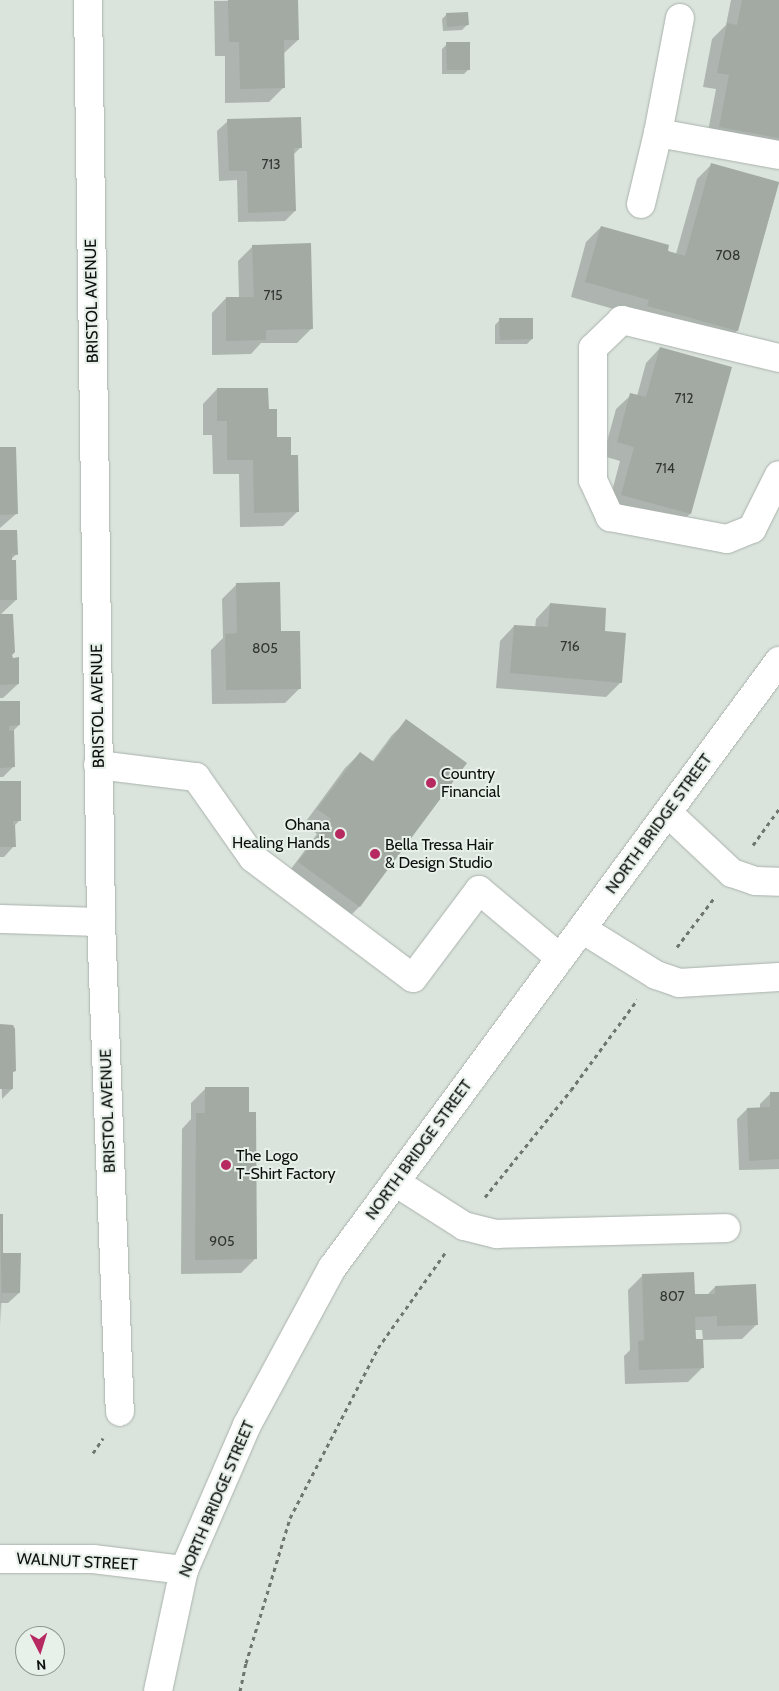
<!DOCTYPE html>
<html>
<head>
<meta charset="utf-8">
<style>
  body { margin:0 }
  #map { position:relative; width:779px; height:1691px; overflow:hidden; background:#dae3dc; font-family:Cabin,sans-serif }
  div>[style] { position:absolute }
  .shadow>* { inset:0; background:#0003 }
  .building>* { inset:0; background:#a3aaa4 }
  .path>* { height:3px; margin-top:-1.5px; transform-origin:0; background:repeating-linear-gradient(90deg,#707571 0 4px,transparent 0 8px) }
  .roads { filter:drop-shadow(0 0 1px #aab2ac) drop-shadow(0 0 1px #aab2ac) }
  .minor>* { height:28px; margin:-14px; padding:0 14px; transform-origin:14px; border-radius:14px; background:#fff }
  .highway>* { height:28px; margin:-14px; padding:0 14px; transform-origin:14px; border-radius:14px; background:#fff }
  .dots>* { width:14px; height:14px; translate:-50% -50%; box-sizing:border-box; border:2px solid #e7f0e9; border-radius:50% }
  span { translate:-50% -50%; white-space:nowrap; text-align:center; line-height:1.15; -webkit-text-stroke:4px #e7f0e9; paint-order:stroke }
  .number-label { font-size:14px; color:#323633 }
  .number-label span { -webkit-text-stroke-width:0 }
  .street-label { font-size:16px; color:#0c0f0d }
  .poi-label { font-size:16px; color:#0c0f0d }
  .left { translate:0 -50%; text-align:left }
  .right { translate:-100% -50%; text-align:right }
  .north { position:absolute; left:15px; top:1626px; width:50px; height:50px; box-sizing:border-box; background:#e7f0e9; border:1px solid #8f9691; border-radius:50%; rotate:175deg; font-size:14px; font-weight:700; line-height:20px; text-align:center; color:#0c0f0d }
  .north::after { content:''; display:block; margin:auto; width:18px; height:22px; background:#b62961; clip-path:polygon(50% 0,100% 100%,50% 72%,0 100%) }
</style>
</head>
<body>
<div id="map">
  <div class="shadow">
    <div style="clip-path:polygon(297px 0,298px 40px,283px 54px,284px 87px,269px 102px,225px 103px,225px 56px,215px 56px,214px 1px)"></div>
    <div style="clip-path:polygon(731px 0,779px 0,779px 151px,706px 142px,716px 89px,703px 87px,712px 39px,726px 25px)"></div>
    <div style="clip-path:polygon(447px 14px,467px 25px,462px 30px,443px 31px,442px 19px)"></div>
    <div style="clip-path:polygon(447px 44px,469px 69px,464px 74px,442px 74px,442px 49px)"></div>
    <div style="clip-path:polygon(228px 121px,301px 147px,293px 155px,295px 211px,285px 221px,238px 222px,237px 180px,219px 181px,217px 131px)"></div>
    <div style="clip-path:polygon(712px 164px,779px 183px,737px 331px,722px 345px,635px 315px,571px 297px,586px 242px,601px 227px,676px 254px,697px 179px)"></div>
    <div style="clip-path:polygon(253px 246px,312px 328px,297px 343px,261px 343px,251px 354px,212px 355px,212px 313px,226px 298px,239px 298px,238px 261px)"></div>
    <div style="clip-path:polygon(500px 320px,532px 339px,527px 344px,495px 344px,495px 325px)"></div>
    <div style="clip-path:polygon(660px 348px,730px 368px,690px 514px,675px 528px,607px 510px,620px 461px,603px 456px,616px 409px,631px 395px,637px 396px,646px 363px)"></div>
    <div style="clip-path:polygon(217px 389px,268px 410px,276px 438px,289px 456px,298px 511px,283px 526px,240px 527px,239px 474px,213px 474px,212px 435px,203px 435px,203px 404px)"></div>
    <div style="clip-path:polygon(0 449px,16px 514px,0 528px)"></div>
    <div style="clip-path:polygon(0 531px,17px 554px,11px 559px,16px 600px,0 615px)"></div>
    <div style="clip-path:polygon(237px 584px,280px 633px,300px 688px,285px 703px,212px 704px,211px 650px,223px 638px,222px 599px)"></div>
    <div style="clip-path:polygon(550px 604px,603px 632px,621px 682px,606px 697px,496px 688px,500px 641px,514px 626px,535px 628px,536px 619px)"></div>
    <div style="clip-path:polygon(0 615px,18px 684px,3px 698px,0 698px)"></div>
    <div style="clip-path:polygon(0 703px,19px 725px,12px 732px,13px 767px,3px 777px,0 777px)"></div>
    <div style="clip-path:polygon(407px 721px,465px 763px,359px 907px,345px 921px,285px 877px,317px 834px,304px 824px,345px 768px,360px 753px,372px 762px,392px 735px)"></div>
    <div style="clip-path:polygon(0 782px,20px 820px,14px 826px,14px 846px,4px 857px,0 857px)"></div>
    <div style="clip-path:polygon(0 1026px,14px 1071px,12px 1073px,12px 1089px,2px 1099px)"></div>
    <div style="clip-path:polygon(206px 1088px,256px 1258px,241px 1273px,181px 1274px,182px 1129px,191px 1119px,191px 1103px)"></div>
    <div style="clip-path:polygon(779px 1093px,779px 1169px,739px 1170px,737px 1119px,747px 1109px,760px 1109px,760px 1104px,770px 1094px)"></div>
    <div style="clip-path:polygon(0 1215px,2px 1215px,1px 1254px,19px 1293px,8px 1303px,1px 1303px,0 1326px)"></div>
    <div style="clip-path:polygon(evenodd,643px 1275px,694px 1295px,707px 1295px,715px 1287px,756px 1325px,742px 1339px,702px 1340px,703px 1367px,688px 1382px,625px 1384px,624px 1356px,630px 1350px,628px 1290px,643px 1275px,695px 1330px,702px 1330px,703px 1340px,695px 1340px,695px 1330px)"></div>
  </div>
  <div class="building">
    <div style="clip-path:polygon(228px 0,298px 0,299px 40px,284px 40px,285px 88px,240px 89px,239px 42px,229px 42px)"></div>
    <div style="clip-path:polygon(742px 0,779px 0,779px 138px,719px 127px,729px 75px,717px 73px,727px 23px,737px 25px)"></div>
    <div style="clip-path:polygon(468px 12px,469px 25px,447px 27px,446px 13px)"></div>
    <div style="clip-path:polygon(446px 42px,470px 42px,470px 70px,447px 70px)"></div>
    <div style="clip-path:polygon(301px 117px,302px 148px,294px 148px,296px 211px,248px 213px,247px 171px,229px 171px,227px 119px)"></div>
    <div style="clip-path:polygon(711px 163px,779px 182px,738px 331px,647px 306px,649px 300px,585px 282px,601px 226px,669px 245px,668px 251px,685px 256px)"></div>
    <div style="clip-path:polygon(311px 243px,313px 329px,266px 330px,266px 340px,226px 341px,226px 297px,254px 297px,252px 245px)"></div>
    <div style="clip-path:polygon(499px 318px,533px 318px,533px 339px,500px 340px)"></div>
    <div style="clip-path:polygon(660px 347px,732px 367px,691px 514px,621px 495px,634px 447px,617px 442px,630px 393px,646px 397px)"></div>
    <div style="clip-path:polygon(217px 388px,268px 388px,269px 409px,277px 409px,277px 437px,291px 437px,291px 455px,298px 455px,299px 512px,254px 513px,253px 460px,227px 460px,227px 421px,217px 421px)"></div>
    <div style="clip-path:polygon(0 447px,16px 447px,18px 514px,0 515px)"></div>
    <div style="clip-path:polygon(0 530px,17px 530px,18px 555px,12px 554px,12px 560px,16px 560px,17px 600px,0 600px)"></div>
    <div style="clip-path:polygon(280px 582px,281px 631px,300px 631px,301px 689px,226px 690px,225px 634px,237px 633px,236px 583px)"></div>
    <div style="clip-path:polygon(550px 603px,606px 608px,605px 631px,626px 633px,622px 683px,510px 673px,514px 625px,548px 627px)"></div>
    <div style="clip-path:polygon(0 614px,13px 614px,15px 652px,12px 655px,13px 658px,19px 657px,19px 684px,0 685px)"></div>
    <div style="clip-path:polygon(0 701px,20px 701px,20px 725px,9px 726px,9px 731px,14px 730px,15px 767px,0 768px)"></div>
    <div style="clip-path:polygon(406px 719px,467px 763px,360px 907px,298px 862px,331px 819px,317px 809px,360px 752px,374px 762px)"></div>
    <div style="clip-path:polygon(0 781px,21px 781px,21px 821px,13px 821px,13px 825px,15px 824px,16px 847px,0 847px)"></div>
    <div style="clip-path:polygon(0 1024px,13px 1025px,15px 1029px,16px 1071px,13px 1072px,13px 1089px,0 1089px)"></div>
    <div style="clip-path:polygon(205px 1087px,249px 1087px,249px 1112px,256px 1112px,257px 1259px,195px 1260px,196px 1113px,205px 1113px)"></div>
    <div style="clip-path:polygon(770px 1092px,779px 1092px,779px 1159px,749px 1161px,747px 1108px,770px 1107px)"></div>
    <div style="clip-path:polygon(0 1214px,3px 1214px,3px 1253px,21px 1253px,20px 1293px,2px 1293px,2px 1314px)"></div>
    <div style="clip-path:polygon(694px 1272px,695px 1294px,715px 1294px,715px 1286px,756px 1284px,758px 1325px,717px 1326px,717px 1316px,695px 1317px,696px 1339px,703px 1339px,704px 1368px,639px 1370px,638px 1341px,644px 1340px,642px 1274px)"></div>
  </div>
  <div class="path">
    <div style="left:753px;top:845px;width:44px;rotate:-54.2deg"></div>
    <div style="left:677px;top:947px;width:61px;rotate:-52.9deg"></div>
    <div style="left:485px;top:1197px;width:137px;rotate:-51.2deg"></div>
    <div style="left:571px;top:1090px;width:112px;rotate:-53.7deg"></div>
    <div style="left:93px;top:1453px;width:18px;rotate:-56deg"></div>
    <div style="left:240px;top:1691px;width:29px;rotate:-78deg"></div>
    <div style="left:246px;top:1663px;width:152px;rotate:-73.1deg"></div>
    <div style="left:290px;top:1518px;width:191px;rotate:-62.6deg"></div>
    <div style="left:378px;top:1348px;width:116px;rotate:-54.8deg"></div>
  </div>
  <div class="roads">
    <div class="minor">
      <div style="left:88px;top:0;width:922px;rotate:89.19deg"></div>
      <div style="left:101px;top:922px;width:490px;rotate:87.8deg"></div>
      <div style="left:658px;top:133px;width:117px;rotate:-79.2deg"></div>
      <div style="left:641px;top:204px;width:73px;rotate:-76.5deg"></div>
      <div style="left:658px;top:133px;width:123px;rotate:10.3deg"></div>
      <div style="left:779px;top:358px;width:162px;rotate:-166.4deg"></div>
      <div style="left:622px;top:320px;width:40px;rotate:136deg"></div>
      <div style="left:593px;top:348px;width:132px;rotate:90deg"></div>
      <div style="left:593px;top:480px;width:41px;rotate:65.3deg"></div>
      <div style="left:610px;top:517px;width:119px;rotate:10.6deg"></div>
      <div style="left:727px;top:539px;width:27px;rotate:-22deg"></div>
      <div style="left:752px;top:529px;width:60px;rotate:-63.4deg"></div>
      <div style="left:98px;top:765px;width:99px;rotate:7deg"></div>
      <div style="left:196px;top:777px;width:99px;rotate:54.9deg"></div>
      <div style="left:253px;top:858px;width:200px;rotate:36.9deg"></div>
      <div style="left:413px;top:978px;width:110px;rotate:-53.1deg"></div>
      <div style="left:479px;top:890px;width:106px;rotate:40deg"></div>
      <div style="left:668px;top:813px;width:88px;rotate:43.2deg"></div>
      <div style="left:732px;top:873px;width:24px;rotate:19deg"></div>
      <div style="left:755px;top:881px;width:24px;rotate:2deg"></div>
      <div style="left:0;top:919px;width:101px;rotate:1.7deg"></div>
      <div style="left:582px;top:929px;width:87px;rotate:31.9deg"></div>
      <div style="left:656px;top:975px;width:24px;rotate:19deg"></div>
      <div style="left:679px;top:983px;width:100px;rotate:-3.4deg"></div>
      <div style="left:395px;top:1182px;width:82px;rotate:32.5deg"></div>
      <div style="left:464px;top:1226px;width:34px;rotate:14deg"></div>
      <div style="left:497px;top:1234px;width:229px;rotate:-1.5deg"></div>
      <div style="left:0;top:1559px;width:93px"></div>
      <div style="left:93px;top:1559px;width:92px;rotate:6.9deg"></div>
    </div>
    <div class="highway">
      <div style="left:158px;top:1691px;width:124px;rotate:-77.9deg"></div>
      <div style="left:184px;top:1570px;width:158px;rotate:-66.5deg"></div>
      <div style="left:247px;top:1425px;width:179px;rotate:-61.6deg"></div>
      <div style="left:332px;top:1268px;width:754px;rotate:-53.63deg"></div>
    </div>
  </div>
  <div class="dots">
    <div style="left:431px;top:783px;background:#b62961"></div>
    <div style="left:340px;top:834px;background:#b62961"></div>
    <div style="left:375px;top:854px;background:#b62961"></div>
    <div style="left:226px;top:1165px;background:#b62961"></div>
  </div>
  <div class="number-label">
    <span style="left:271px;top:164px">713</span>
    <span style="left:728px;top:255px">708</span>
    <span style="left:273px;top:295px">715</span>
    <span style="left:684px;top:398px">712</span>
    <span style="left:665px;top:468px">714</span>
    <span style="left:570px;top:646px">716</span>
    <span style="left:265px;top:648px">805</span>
    <span style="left:222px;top:1241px">905</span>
    <span style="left:672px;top:1296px">807</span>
  </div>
  <div class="street-label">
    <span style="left:92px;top:301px;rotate:-91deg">BRISTOL AVENUE</span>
    <span style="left:98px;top:706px;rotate:-91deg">BRISTOL AVENUE</span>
    <span style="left:659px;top:824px;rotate:-54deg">NORTH BRIDGE STREET</span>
    <span style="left:108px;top:1111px;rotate:-92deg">BRISTOL AVENUE</span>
    <span style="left:419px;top:1150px;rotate:-54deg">NORTH BRIDGE STREET</span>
    <span style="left:217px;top:1499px;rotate:-67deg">NORTH BRIDGE STREET</span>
    <span style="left:77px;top:1562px;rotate:3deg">WALNUT STREET</span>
  </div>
  <div class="poi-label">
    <span class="left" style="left:441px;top:783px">Country<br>Financial</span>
    <span class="right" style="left:330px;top:834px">Ohana<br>Healing Hands</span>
    <span class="left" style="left:385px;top:854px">Bella Tressa Hair<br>&amp; Design Studio</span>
    <span class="left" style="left:236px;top:1165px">The Logo<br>T-Shirt Factory</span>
  </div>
  <div class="north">N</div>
</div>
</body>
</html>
